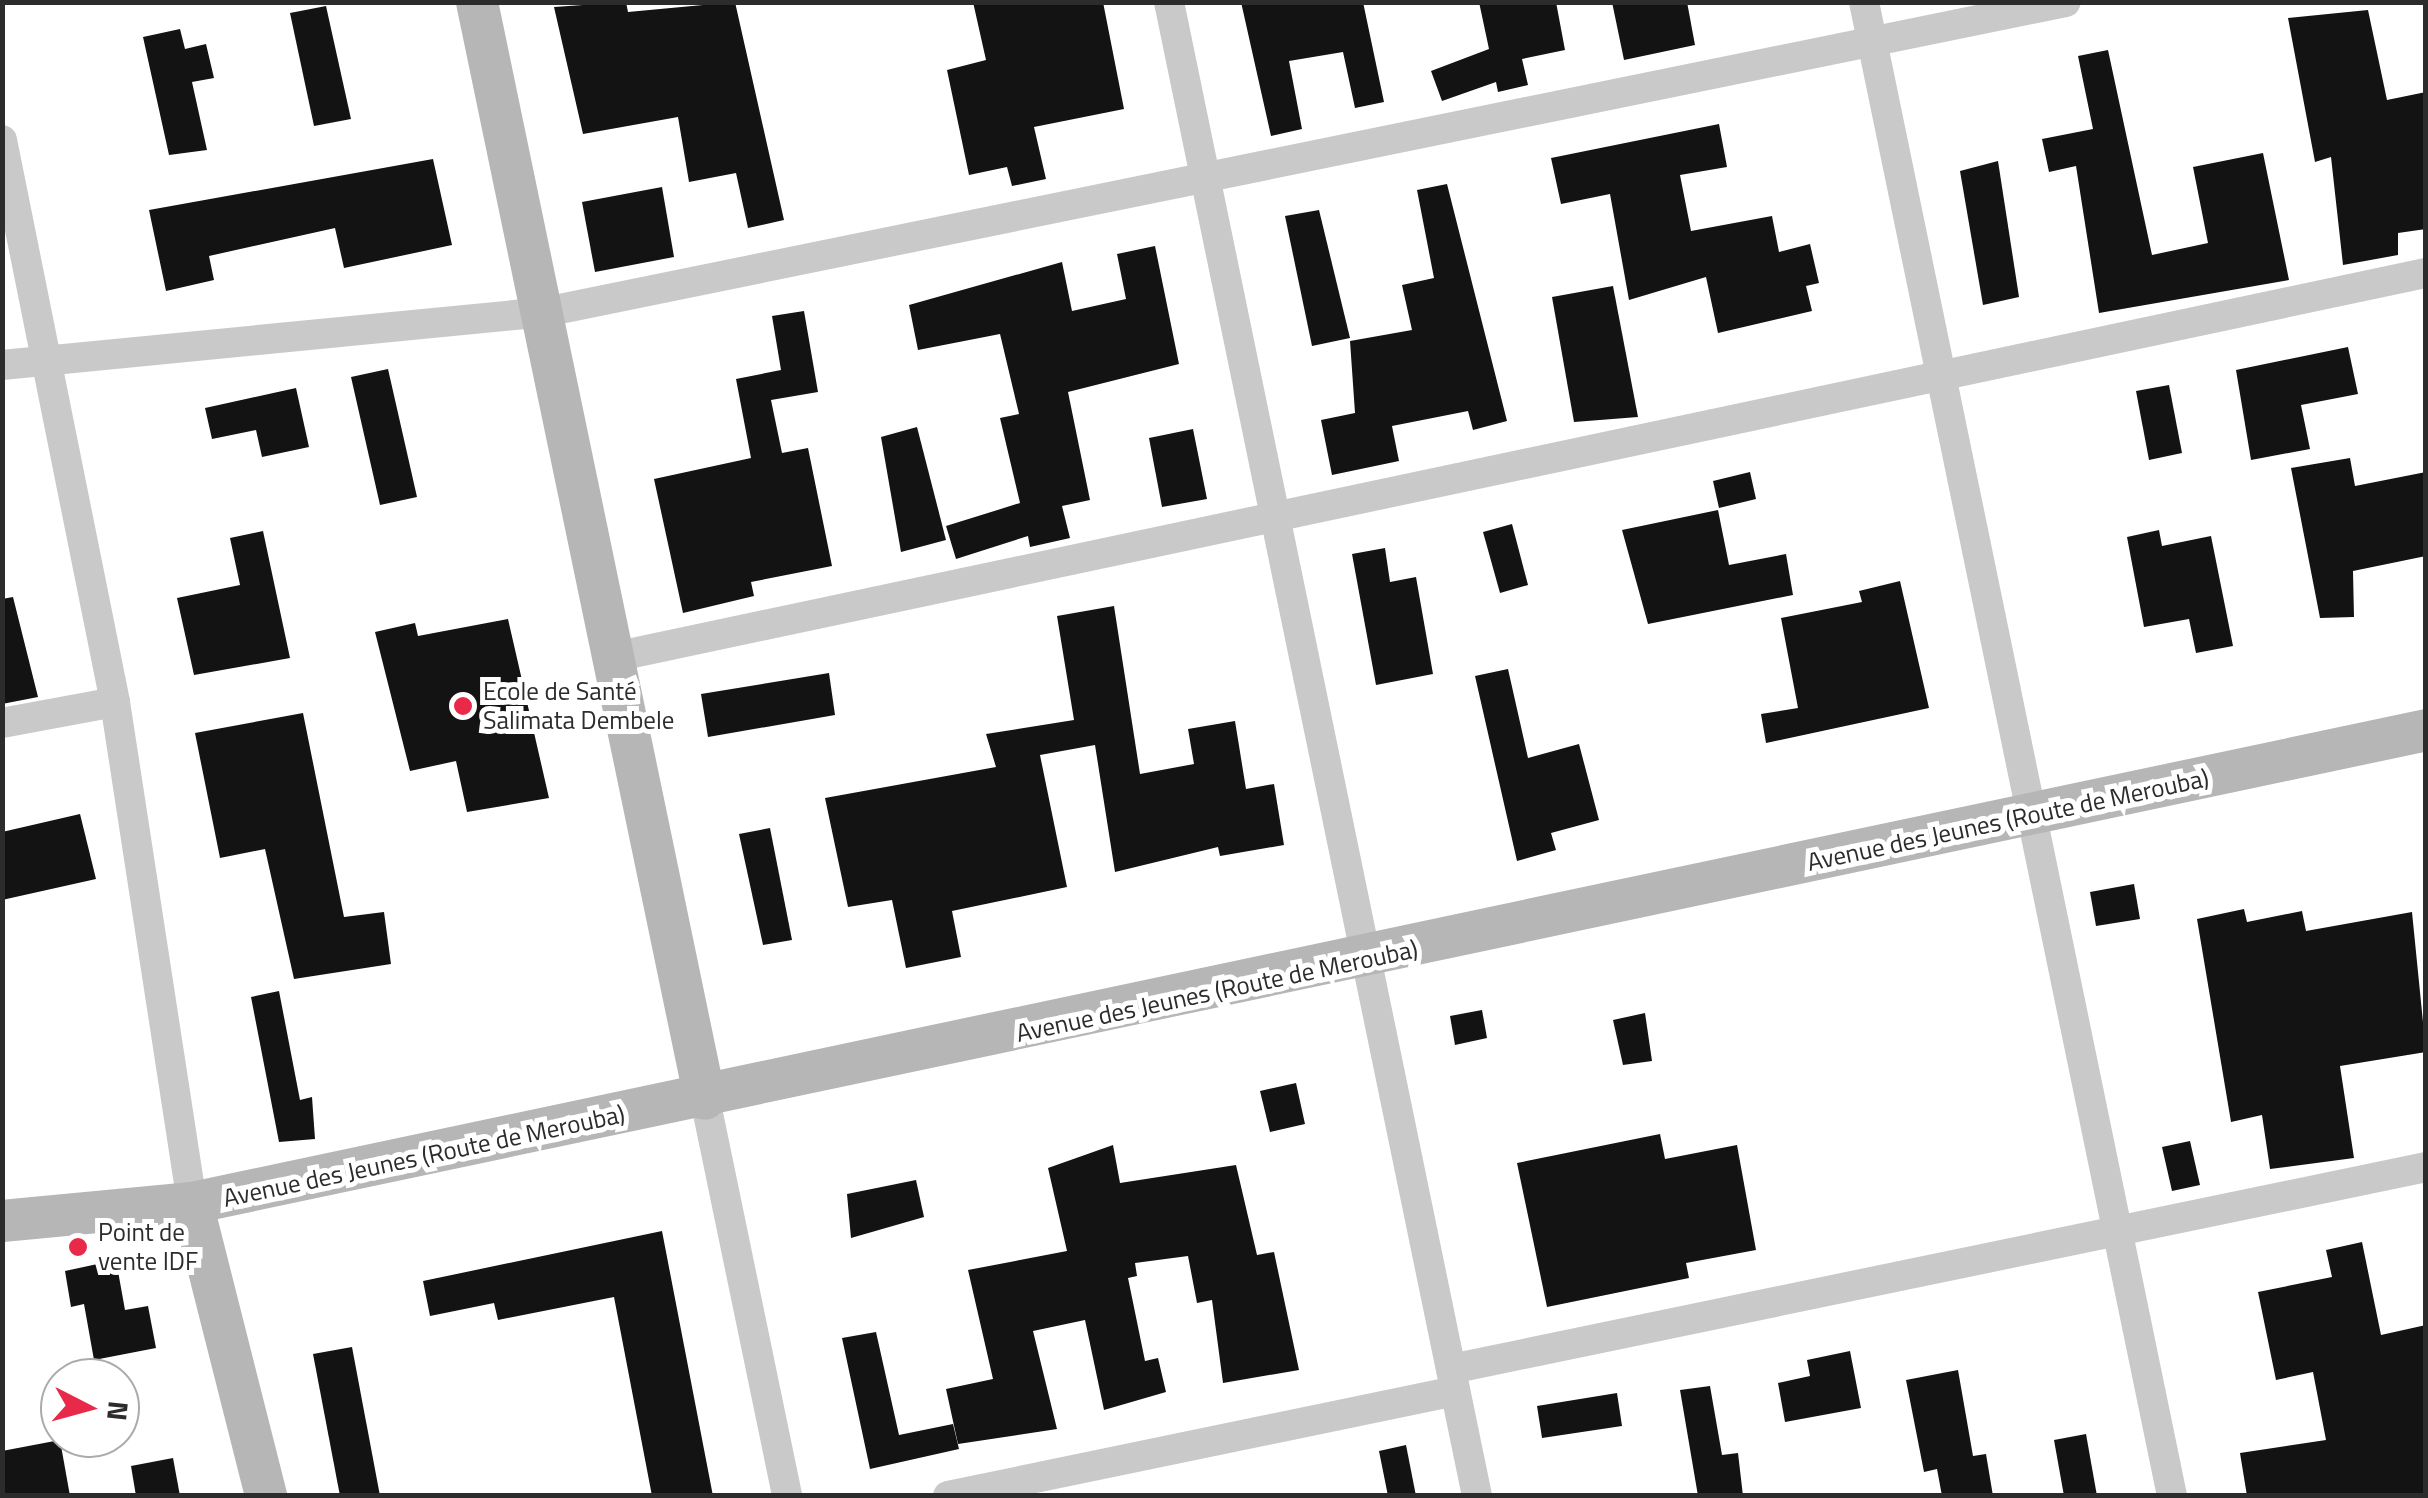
<!DOCTYPE html>
<html>
<head>
<meta charset="utf-8">
<style>
  body { margin:0 }
  #map { position:relative; width:2428px; height:1498px; overflow:hidden; background:#fff; font-family:"Titillium Web",sans-serif }
  div>[style] { position:absolute }
  .building>* { inset:0; background:#131313 }
  .street>* { height:30px; margin:-15px; padding:0 15px; transform-origin:15px; border-radius:15px; background:#c9c9c9 }
  .secondary>* { height:42px; margin:-21px; padding:0 21px; transform-origin:21px; border-radius:21px; background:#b6b6b6 }
  .dots>* { width:28px; height:28px; translate:-50% -50%; box-sizing:border-box; border:5px solid #fff; border-radius:50% }
  span { translate:-50% -50%; white-space:nowrap; text-align:center; line-height:1.15; -webkit-text-stroke:10px #fff; paint-order:stroke }
  .poi-label { font-size:25px; color:#2c2c2c }
  .left { translate:0 -50%; text-align:left }
  .street-label { font-size:25px; color:#2c2c2c }
  .frame { position:absolute; inset:0; border:5px solid #2c2c2c; pointer-events:none }
  .north { position:absolute; left:40px; top:1358px; width:100px; height:100px; box-sizing:border-box; background:#fff; border:2px solid #ababab; border-radius:50%; rotate:96deg; font-size:28px; font-weight:700; line-height:40px; text-align:center; color:#2c2c2c }
  .north::after { content:''; display:block; margin:auto; width:35px; height:45px; background:#e92949; clip-path:polygon(50% 0,100% 100%,50% 72%,0 100%) }
</style>
</head>
<body>
<div id="map">
  <div class="building">
    <div style="clip-path:polygon(626px 2px,628px 12px,735px 2px,784px 220px,748px 228px,736px 173px,689px 182px,678px 117px,583px 134px,554px 7px)"></div>
    <div style="clip-path:polygon(973px 2px,1103px 2px,1124px 109px,1034px 127px,1046px 179px,1012px 186px,1007px 167px,969px 175px,947px 70px,986px 60px)"></div>
    <div style="clip-path:polygon(1241px 2px,1363px 2px,1384px 102px,1355px 108px,1343px 52px,1289px 61px,1302px 129px,1271px 136px)"></div>
    <div style="clip-path:polygon(1479px 2px,1556px 2px,1565px 50px,1522px 59px,1528px 85px,1498px 92px,1496px 82px,1442px 101px,1431px 71px,1489px 49px)"></div>
    <div style="clip-path:polygon(1612px 2px,1687px 2px,1695px 45px,1624px 60px)"></div>
    <div style="clip-path:polygon(326px 6px,351px 119px,314px 126px,290px 13px)"></div>
    <div style="clip-path:polygon(2368px 10px,2387px 100px,2426px 92px,2426px 229px,2398px 233px,2398px 255px,2343px 265px,2331px 157px,2315px 162px,2288px 18px)"></div>
    <div style="clip-path:polygon(180px 29px,185px 49px,206px 44px,214px 78px,192px 82px,207px 150px,169px 155px,143px 37px)"></div>
    <div style="clip-path:polygon(2108px 50px,2152px 255px,2208px 243px,2193px 167px,2263px 153px,2289px 280px,2099px 313px,2076px 166px,2049px 172px,2042px 139px,2093px 129px,2078px 56px)"></div>
    <div style="clip-path:polygon(1719px 124px,1727px 167px,1680px 175px,1691px 231px,1772px 216px,1779px 252px,1810px 244px,1819px 283px,1806px 286px,1812px 311px,1718px 333px,1706px 277px,1629px 300px,1610px 194px,1561px 204px,1551px 158px)"></div>
    <div style="clip-path:polygon(433px 159px,452px 245px,344px 268px,335px 228px,209px 256px,214px 280px,166px 291px,149px 210px)"></div>
    <div style="clip-path:polygon(1998px 161px,2019px 297px,1983px 305px,1960px 171px)"></div>
    <div style="clip-path:polygon(1447px 184px,1507px 421px,1473px 430px,1468px 411px,1392px 426px,1399px 461px,1332px 475px,1321px 420px,1355px 413px,1350px 341px,1412px 330px,1402px 285px,1434px 278px,1417px 190px)"></div>
    <div style="clip-path:polygon(662px 187px,674px 257px,595px 272px,582px 202px)"></div>
    <div style="clip-path:polygon(1319px 210px,1350px 338px,1312px 346px,1285px 216px)"></div>
    <div style="clip-path:polygon(1155px 246px,1179px 364px,1068px 392px,1090px 500px,1062px 506px,1070px 538px,1030px 547px,1028px 536px,956px 559px,946px 526px,1020px 503px,1000px 418px,1019px 414px,1000px 334px,918px 350px,909px 305px,1062px 262px,1072px 311px,1126px 299px,1117px 254px)"></div>
    <div style="clip-path:polygon(1613px 286px,1638px 417px,1574px 422px,1552px 297px)"></div>
    <div style="clip-path:polygon(804px 311px,818px 392px,771px 400px,782px 453px,808px 448px,832px 566px,751px 582px,754px 596px,683px 613px,654px 479px,751px 458px,736px 379px,781px 370px,772px 316px)"></div>
    <div style="clip-path:polygon(2348px 347px,2358px 394px,2301px 405px,2310px 449px,2251px 460px,2236px 370px)"></div>
    <div style="clip-path:polygon(388px 369px,417px 497px,380px 505px,351px 377px)"></div>
    <div style="clip-path:polygon(2169px 385px,2182px 453px,2149px 460px,2136px 391px)"></div>
    <div style="clip-path:polygon(296px 388px,309px 447px,262px 457px,256px 430px,212px 439px,205px 408px)"></div>
    <div style="clip-path:polygon(917px 427px,946px 540px,901px 552px,881px 437px)"></div>
    <div style="clip-path:polygon(1193px 429px,1207px 499px,1162px 507px,1149px 438px)"></div>
    <div style="clip-path:polygon(2350px 458px,2355px 486px,2426px 472px,2426px 556px,2353px 571px,2354px 617px,2320px 618px,2291px 468px)"></div>
    <div style="clip-path:polygon(1750px 472px,1756px 499px,1719px 508px,1713px 481px)"></div>
    <div style="clip-path:polygon(1718px 510px,1729px 565px,1786px 554px,1793px 595px,1648px 624px,1622px 530px)"></div>
    <div style="clip-path:polygon(1512px 524px,1528px 585px,1500px 593px,1483px 532px)"></div>
    <div style="clip-path:polygon(2159px 530px,2162px 546px,2211px 536px,2233px 646px,2196px 653px,2189px 619px,2144px 627px,2127px 537px)"></div>
    <div style="clip-path:polygon(263px 531px,290px 658px,194px 675px,177px 598px,240px 585px,230px 538px)"></div>
    <div style="clip-path:polygon(1385px 548px,1390px 582px,1416px 577px,1433px 674px,1376px 685px,1352px 554px)"></div>
    <div style="clip-path:polygon(1900px 581px,1929px 708px,1766px 743px,1761px 714px,1798px 708px,1781px 618px,1862px 602px,1859px 591px)"></div>
    <div style="clip-path:polygon(13px 597px,38px 697px,2px 704px,2px 599px)"></div>
    <div style="clip-path:polygon(1114px 606px,1140px 774px,1194px 764px,1188px 729px,1235px 721px,1246px 789px,1274px 784px,1284px 845px,1220px 856px,1218px 847px,1115px 872px,1095px 745px,1040px 755px,1067px 887px,952px 911px,961px 957px,906px 968px,892px 900px,848px 907px,825px 798px,996px 767px,986px 734px,1074px 720px,1057px 616px)"></div>
    <div style="clip-path:polygon(508px 619px,549px 798px,467px 812px,456px 761px,410px 771px,375px 632px,415px 623px,418px 636px)"></div>
    <div style="clip-path:polygon(1508px 669px,1528px 758px,1579px 744px,1599px 820px,1551px 833px,1556px 850px,1517px 861px,1475px 676px)"></div>
    <div style="clip-path:polygon(829px 673px,835px 715px,708px 737px,701px 694px)"></div>
    <div style="clip-path:polygon(303px 713px,344px 917px,384px 912px,391px 964px,294px 979px,265px 849px,220px 858px,195px 733px)"></div>
    <div style="clip-path:polygon(80px 814px,96px 879px,2px 900px,2px 832px)"></div>
    <div style="clip-path:polygon(770px 828px,792px 940px,763px 945px,739px 834px)"></div>
    <div style="clip-path:polygon(2134px 884px,2140px 919px,2096px 926px,2090px 892px)"></div>
    <div style="clip-path:polygon(2244px 909px,2247px 922px,2302px 911px,2306px 931px,2412px 912px,2426px 1052px,2340px 1066px,2354px 1158px,2270px 1169px,2262px 1115px,2231px 1122px,2197px 919px)"></div>
    <div style="clip-path:polygon(279px 991px,300px 1100px,312px 1097px,315px 1139px,279px 1142px,251px 997px)"></div>
    <div style="clip-path:polygon(1482px 1010px,1487px 1038px,1455px 1045px,1450px 1016px)"></div>
    <div style="clip-path:polygon(1645px 1013px,1652px 1061px,1623px 1065px,1613px 1020px)"></div>
    <div style="clip-path:polygon(1296px 1083px,1305px 1124px,1270px 1132px,1260px 1091px)"></div>
    <div style="clip-path:polygon(1660px 1134px,1665px 1159px,1737px 1145px,1756px 1250px,1686px 1263px,1689px 1278px,1547px 1307px,1517px 1163px)"></div>
    <div style="clip-path:polygon(2190px 1141px,2200px 1185px,2172px 1191px,2162px 1147px)"></div>
    <div style="clip-path:polygon(1113px 1145px,1120px 1183px,1236px 1165px,1257px 1255px,1274px 1252px,1299px 1370px,1223px 1383px,1212px 1300px,1197px 1303px,1188px 1256px,1135px 1263px,1137px 1276px,1128px 1278px,1145px 1361px,1158px 1358px,1166px 1392px,1104px 1410px,1085px 1320px,1033px 1331px,1057px 1429px,958px 1444px,946px 1389px,993px 1379px,968px 1270px,1067px 1251px,1048px 1168px)"></div>
    <div style="clip-path:polygon(916px 1180px,924px 1217px,851px 1238px,847px 1194px)"></div>
    <div style="clip-path:polygon(662px 1231px,713px 1496px,652px 1496px,614px 1297px,498px 1320px,494px 1303px,430px 1316px,423px 1281px)"></div>
    <div style="clip-path:polygon(2362px 1242px,2381px 1335px,2426px 1325px,2426px 1496px,2247px 1496px,2240px 1453px,2326px 1440px,2313px 1372px,2276px 1380px,2258px 1292px,2332px 1277px,2326px 1250px)"></div>
    <div style="clip-path:polygon(116px 1260px,125px 1310px,148px 1306px,156px 1348px,94px 1360px,84px 1304px,71px 1307px,65px 1271px)"></div>
    <div style="clip-path:polygon(876px 1332px,899px 1435px,953px 1424px,959px 1449px,870px 1469px,842px 1338px)"></div>
    <div style="clip-path:polygon(352px 1347px,380px 1496px,340px 1496px,313px 1354px)"></div>
    <div style="clip-path:polygon(1850px 1351px,1861px 1408px,1785px 1422px,1778px 1383px,1810px 1376px,1807px 1360px)"></div>
    <div style="clip-path:polygon(1958px 1370px,1973px 1456px,1986px 1454px,1993px 1496px,1942px 1496px,1937px 1469px,1924px 1472px,1906px 1380px)"></div>
    <div style="clip-path:polygon(1710px 1386px,1722px 1455px,1738px 1453px,1743px 1496px,1698px 1496px,1680px 1390px)"></div>
    <div style="clip-path:polygon(1617px 1393px,1622px 1426px,1542px 1438px,1537px 1406px)"></div>
    <div style="clip-path:polygon(2086px 1434px,2097px 1496px,2064px 1496px,2054px 1440px)"></div>
    <div style="clip-path:polygon(60px 1440px,70px 1496px,2px 1496px,2px 1451px)"></div>
    <div style="clip-path:polygon(1406px 1445px,1416px 1496px,1388px 1496px,1379px 1451px)"></div>
    <div style="clip-path:polygon(173px 1458px,180px 1496px,136px 1496px,131px 1466px)"></div>
  </div>
  <div class="street">
    <div style="left:1169px;top:2px;width:1525px;rotate:78.35deg"></div>
    <div style="left:1864px;top:2px;width:1525px;rotate:78.35deg"></div>
    <div style="left:2px;top:140px;width:573px;rotate:78.63deg"></div>
    <div style="left:115px;top:702px;width:507px;rotate:81.26deg"></div>
    <div style="left:2px;top:365px;width:546px;rotate:-5.57deg"></div>
    <div style="left:545px;top:312px;width:1552px;rotate:-11.52deg"></div>
    <div style="left:614px;top:657px;width:1852px;rotate:-11.97deg"></div>
    <div style="left:2px;top:723px;width:115px;rotate:-10.5deg"></div>
    <div style="left:705px;top:1099px;width:405px;rotate:78.3deg"></div>
    <div style="left:1451px;top:1369px;width:996px;rotate:-11.7deg"></div>
    <div style="left:948px;top:1496px;width:518px;rotate:-11.7deg"></div>
  </div>
  <div class="secondary">
    <div style="left:477px;top:2px;width:1120px;rotate:78.26deg"></div>
    <div style="left:192px;top:1203px;width:302px;rotate:75.8deg"></div>
    <div style="left:2px;top:1221px;width:191px;rotate:-5.4deg"></div>
    <div style="left:192px;top:1203px;width:2284px;rotate:-11.95deg"></div>
  </div>
  <div class="dots">
    <div style="left:463px;top:706px;background:#e92949"></div>
    <div style="left:78px;top:1247px;background:#e92949"></div>
  </div>
  <div class="poi-label">
    <span class="left" style="left:483px;top:706px">Ecole de Santé<br>Salimata Dembele</span>
    <span class="left" style="left:98px;top:1247px">Point de<br>vente IDF</span>
  </div>
  <div class="street-label">
    <span style="left:2008px;top:820px;rotate:-12deg">Avenue des Jeunes (Route de Merouba)</span>
    <span style="left:1217px;top:991px;rotate:-12deg">Avenue des Jeunes (Route de Merouba)</span>
    <span style="left:424px;top:1156px;rotate:-12deg">Avenue des Jeunes (Route de Merouba)</span>
  </div>
  <div class="frame"></div>
  <div class="north">N</div>
</div>
</body>
</html>
